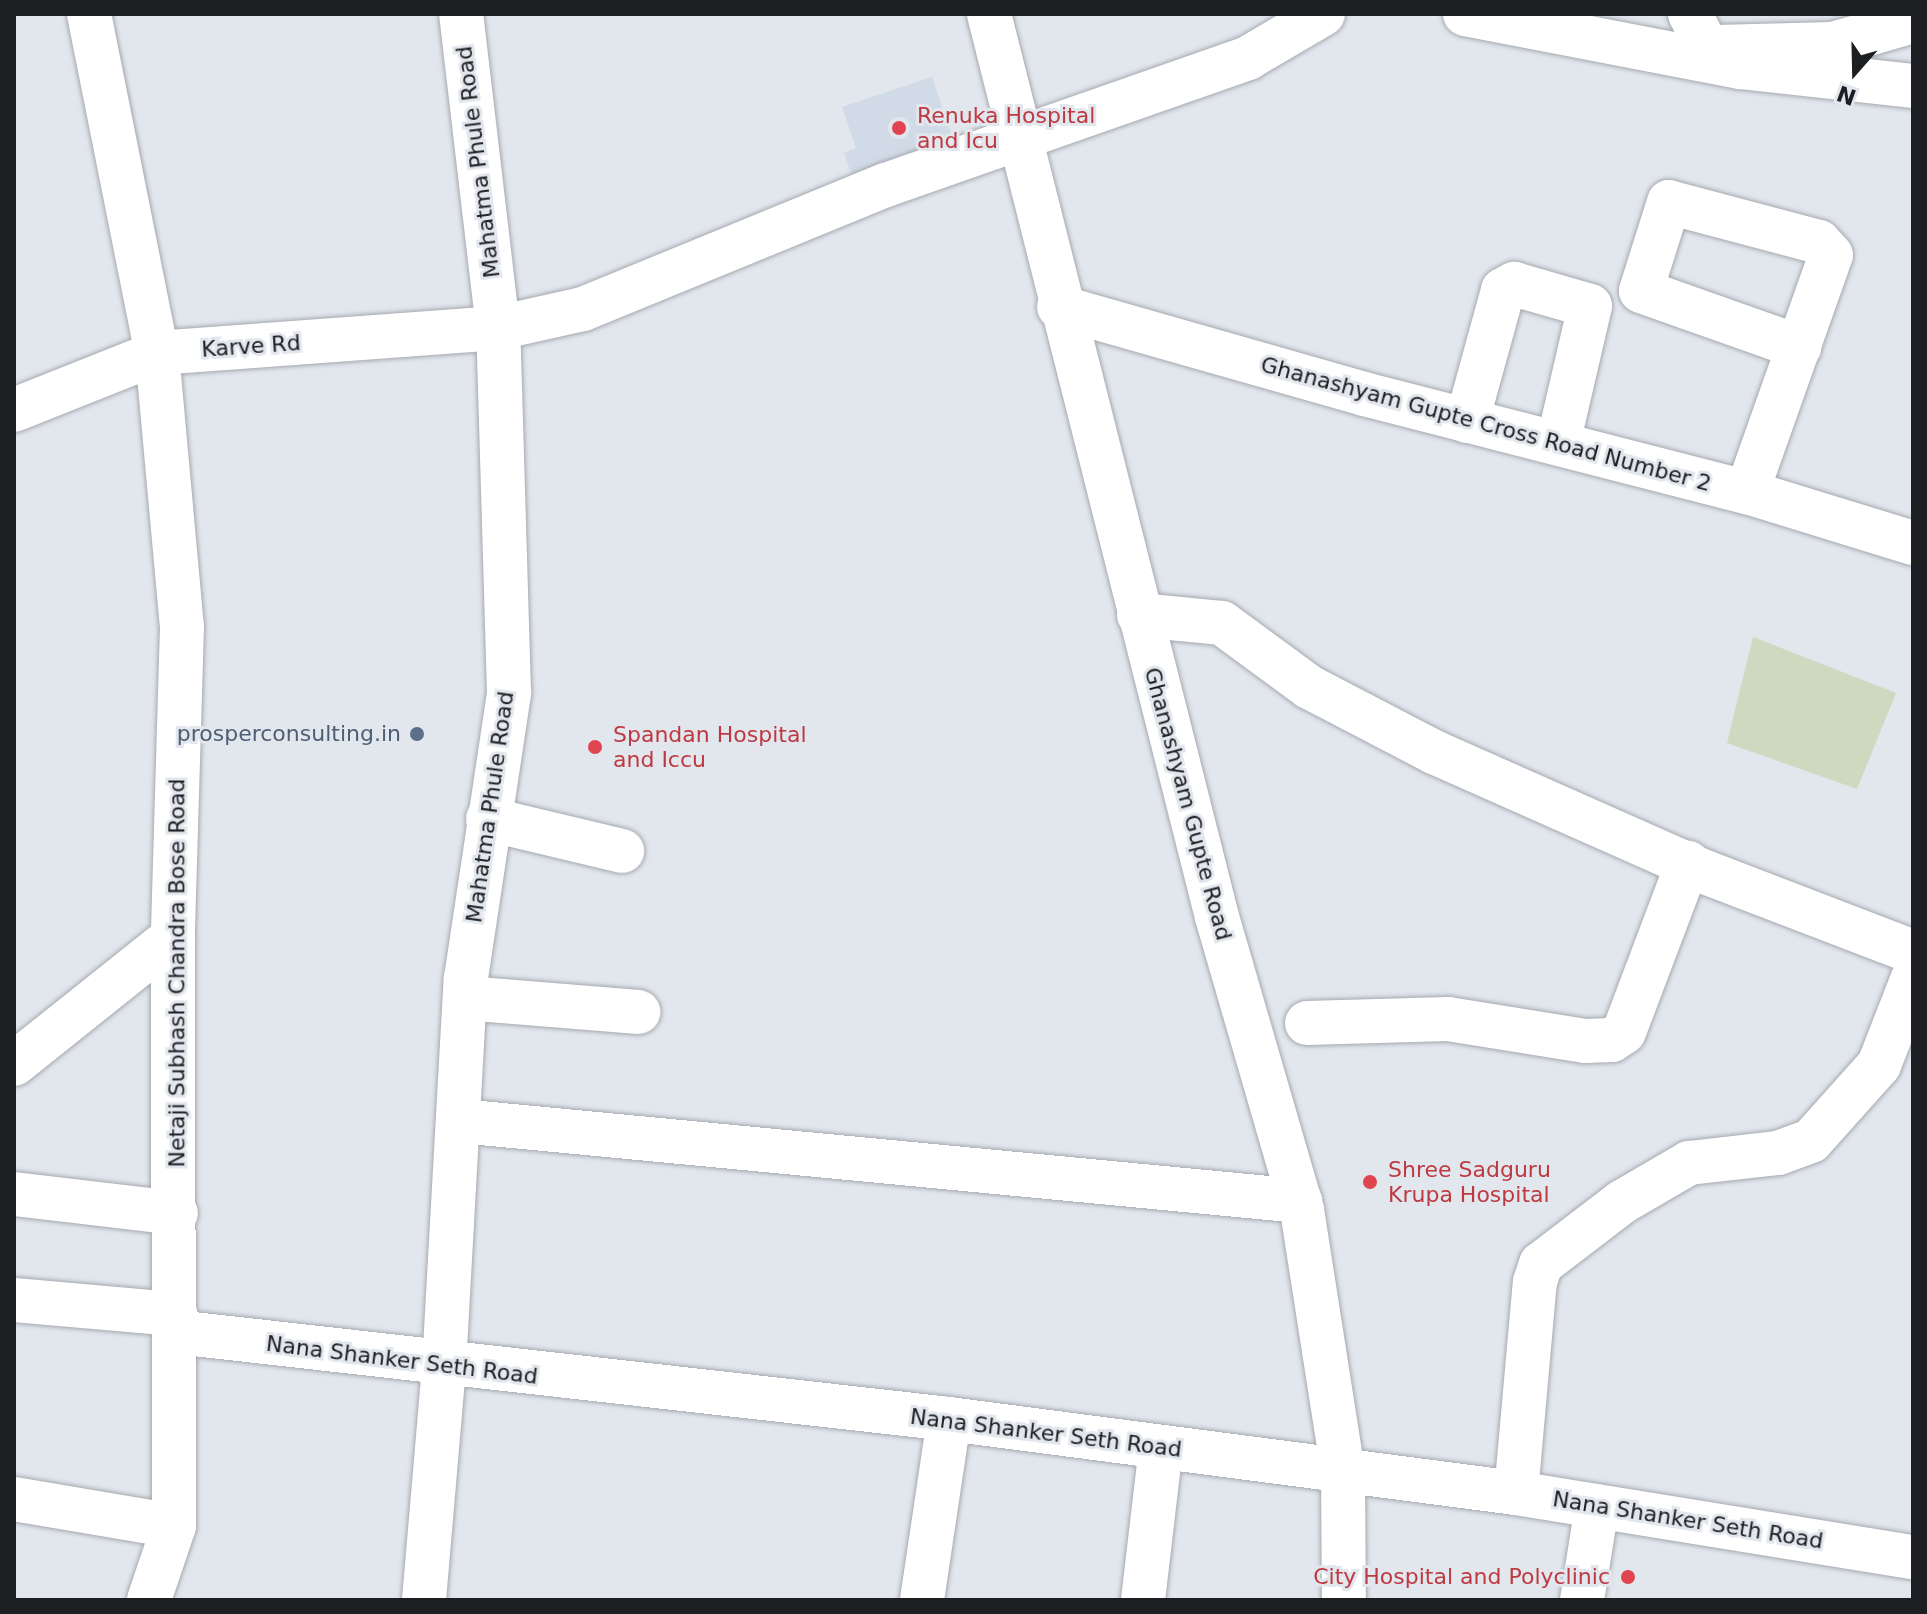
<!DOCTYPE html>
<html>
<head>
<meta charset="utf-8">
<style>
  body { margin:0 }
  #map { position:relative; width:1927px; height:1614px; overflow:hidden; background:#e2e6ed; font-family:"DejaVu Sans",sans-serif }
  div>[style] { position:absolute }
  .built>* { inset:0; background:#d1dae7 }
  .green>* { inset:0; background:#cddac0 }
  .roads { filter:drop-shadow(0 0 2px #a5a9b0) drop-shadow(0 0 2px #a5a9b0) }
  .minor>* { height:44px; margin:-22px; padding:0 22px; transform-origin:22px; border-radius:22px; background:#fff }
  .dots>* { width:22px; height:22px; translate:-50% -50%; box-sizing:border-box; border:4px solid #e2e6ed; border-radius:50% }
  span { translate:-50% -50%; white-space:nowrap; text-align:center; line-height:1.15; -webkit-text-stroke:6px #e2e6ed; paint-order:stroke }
  .health-label { font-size:22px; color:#be3a42 }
  .left { translate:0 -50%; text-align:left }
  .right { translate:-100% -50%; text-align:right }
  .street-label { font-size:22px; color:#1d1e21 }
  .service-label { font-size:22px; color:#4e5e75 }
  .frame { position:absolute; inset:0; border:16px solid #1d1e21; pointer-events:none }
  .north { position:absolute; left:1815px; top:32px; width:80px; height:80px; -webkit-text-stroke:6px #e2e6ed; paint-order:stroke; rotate:200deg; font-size:22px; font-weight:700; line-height:32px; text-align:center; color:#1d1e21 }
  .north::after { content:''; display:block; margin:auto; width:28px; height:36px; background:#1d1e21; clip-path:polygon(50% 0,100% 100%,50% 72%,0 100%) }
</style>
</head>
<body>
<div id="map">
  <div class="built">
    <div style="clip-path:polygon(932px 77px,957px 151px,855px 185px,844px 153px,856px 148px,842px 107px)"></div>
  </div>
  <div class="green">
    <div style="clip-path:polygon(1753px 637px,1896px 693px,1857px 789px,1727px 743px)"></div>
  </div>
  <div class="roads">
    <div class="minor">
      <div style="left:89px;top:14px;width:346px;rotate:78.7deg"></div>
      <div style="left:157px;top:353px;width:274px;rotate:84.8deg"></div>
      <div style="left:182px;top:626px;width:311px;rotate:91.7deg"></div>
      <div style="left:173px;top:937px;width:589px;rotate:89.9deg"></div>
      <div style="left:174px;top:1526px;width:78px;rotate:108.7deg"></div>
      <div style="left:989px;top:14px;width:931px;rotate:75.83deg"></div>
      <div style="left:1217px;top:917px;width:305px;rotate:73.8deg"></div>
      <div style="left:1302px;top:1210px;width:265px;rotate:81.1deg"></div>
      <div style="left:1343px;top:1472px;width:128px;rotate:89.6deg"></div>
      <div style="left:1465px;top:14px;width:281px;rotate:10.9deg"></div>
      <div style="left:1741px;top:67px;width:173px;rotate:6.3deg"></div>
      <div style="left:1690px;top:14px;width:33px;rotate:63deg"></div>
      <div style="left:1705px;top:43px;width:10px;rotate:24deg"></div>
      <div style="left:1714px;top:47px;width:119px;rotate:-1.4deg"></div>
      <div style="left:1833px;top:44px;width:83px;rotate:-16deg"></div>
      <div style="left:1059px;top:307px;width:317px;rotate:15.9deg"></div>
      <div style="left:1364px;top:394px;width:395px;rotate:14.4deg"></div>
      <div style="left:1747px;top:492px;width:174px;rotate:17.1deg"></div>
      <div style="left:14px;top:410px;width:154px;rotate:-21.7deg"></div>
      <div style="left:157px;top:353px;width:342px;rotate:-4.2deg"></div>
      <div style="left:498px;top:328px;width:87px;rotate:-12.6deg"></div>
      <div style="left:583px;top:309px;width:327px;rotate:-22.3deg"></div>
      <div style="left:886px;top:185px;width:384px;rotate:-19.3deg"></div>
      <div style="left:1248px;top:58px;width:87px;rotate:-30.4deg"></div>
      <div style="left:1467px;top:421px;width:136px;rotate:-74.6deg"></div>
      <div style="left:1503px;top:290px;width:13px;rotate:-29deg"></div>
      <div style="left:1514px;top:284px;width:79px;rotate:16.1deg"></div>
      <div style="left:1590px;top:306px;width:141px;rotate:103.1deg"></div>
      <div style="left:1747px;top:492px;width:251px;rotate:-70.5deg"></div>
      <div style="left:1831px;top:255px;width:18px;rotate:-133deg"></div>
      <div style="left:1819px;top:242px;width:155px;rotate:-165.1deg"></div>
      <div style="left:1669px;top:202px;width:93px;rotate:107.5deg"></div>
      <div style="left:1641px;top:291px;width:168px;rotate:19.5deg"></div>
      <div style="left:1139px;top:615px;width:83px;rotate:5.5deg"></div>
      <div style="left:1222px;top:623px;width:108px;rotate:36.3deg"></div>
      <div style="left:1309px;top:687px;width:141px;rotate:27.5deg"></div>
      <div style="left:1434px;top:752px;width:296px;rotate:23.9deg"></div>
      <div style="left:1705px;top:872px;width:223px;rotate:21deg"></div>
      <div style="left:488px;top:819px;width:138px;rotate:13.4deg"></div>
      <div style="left:465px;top:998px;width:174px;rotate:4.6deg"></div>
      <div style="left:1307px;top:1023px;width:141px;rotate:-1.6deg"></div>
      <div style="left:1448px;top:1019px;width:139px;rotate:9.1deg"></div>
      <div style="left:1585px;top:1041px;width:27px;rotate:-2deg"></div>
      <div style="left:1612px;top:1040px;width:14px;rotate:-34deg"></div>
      <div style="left:1624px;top:1032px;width:181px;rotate:-69.3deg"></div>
      <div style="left:14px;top:1064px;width:203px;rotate:-38.6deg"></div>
      <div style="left:460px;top:1121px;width:844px;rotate:5.44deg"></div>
      <div style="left:14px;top:1194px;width:163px;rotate:6.7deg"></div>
      <div style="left:14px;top:1300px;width:162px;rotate:5deg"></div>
      <div style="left:176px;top:1332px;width:778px;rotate:6.42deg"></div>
      <div style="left:949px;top:1419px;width:572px;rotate:7.44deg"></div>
      <div style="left:1516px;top:1493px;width:402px;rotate:9.2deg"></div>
      <div style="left:1516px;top:1493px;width:212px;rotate:-84.9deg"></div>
      <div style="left:1535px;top:1282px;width:19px;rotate:-72deg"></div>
      <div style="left:1541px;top:1264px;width:102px;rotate:-37.4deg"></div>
      <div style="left:1622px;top:1202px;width:78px;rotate:-30.2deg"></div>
      <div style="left:1689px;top:1163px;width:90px;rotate:-6.4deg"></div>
      <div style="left:1778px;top:1153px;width:35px;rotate:-20deg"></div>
      <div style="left:1811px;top:1141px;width:102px;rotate:-48.2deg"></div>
      <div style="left:1879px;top:1065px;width:93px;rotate:-68.7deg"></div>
      <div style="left:14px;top:1499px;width:162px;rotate:9.6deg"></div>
      <div style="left:424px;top:1600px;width:235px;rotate:-85.1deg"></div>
      <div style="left:444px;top:1366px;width:389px;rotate:-86.8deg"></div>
      <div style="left:466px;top:978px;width:289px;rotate:-81.4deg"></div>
      <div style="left:509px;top:692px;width:364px;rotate:-91.7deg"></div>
      <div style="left:498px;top:328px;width:316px;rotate:-96.7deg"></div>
      <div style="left:922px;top:1600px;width:183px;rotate:-81.5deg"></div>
      <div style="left:1143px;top:1600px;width:154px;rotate:-83.3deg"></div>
      <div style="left:1582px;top:1600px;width:95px;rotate:-80.9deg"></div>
    </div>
  </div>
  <div class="dots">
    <div style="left:899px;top:128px;background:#e0444e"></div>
    <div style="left:417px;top:734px;background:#5c6f8a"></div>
    <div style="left:595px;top:747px;background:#e0444e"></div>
    <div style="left:1370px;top:1182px;background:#e0444e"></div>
    <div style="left:1628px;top:1577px;background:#e0444e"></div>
  </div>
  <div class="health-label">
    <span class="left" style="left:917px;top:128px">Renuka Hospital<br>and Icu</span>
    <span class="left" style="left:613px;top:747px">Spandan Hospital<br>and Iccu</span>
    <span class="left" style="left:1388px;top:1182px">Shree Sadguru<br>Krupa Hospital</span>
    <span class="right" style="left:1610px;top:1577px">City Hospital and Polyclinic</span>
  </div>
  <div class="street-label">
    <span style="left:478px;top:162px;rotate:-97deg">Mahatma Phule Road</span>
    <span style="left:251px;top:346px;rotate:-4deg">Karve Rd</span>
    <span style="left:1486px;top:424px;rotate:15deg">Ghanashyam Gupte Cross Road Number 2</span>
    <span style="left:1188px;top:804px;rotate:75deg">Ghanashyam Gupte Road</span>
    <span style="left:490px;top:807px;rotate:-82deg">Mahatma Phule Road</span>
    <span style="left:177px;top:973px;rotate:-90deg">Netaji Subhash Chandra Bose Road</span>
    <span style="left:402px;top:1360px;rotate:7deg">Nana Shanker Seth Road</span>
    <span style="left:1046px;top:1433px;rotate:7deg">Nana Shanker Seth Road</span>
    <span style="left:1688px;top:1520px;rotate:9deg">Nana Shanker Seth Road</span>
  </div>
  <div class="service-label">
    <span class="right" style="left:401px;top:734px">prosperconsulting.in</span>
  </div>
  <div class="frame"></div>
  <div class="north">N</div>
</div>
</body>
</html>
